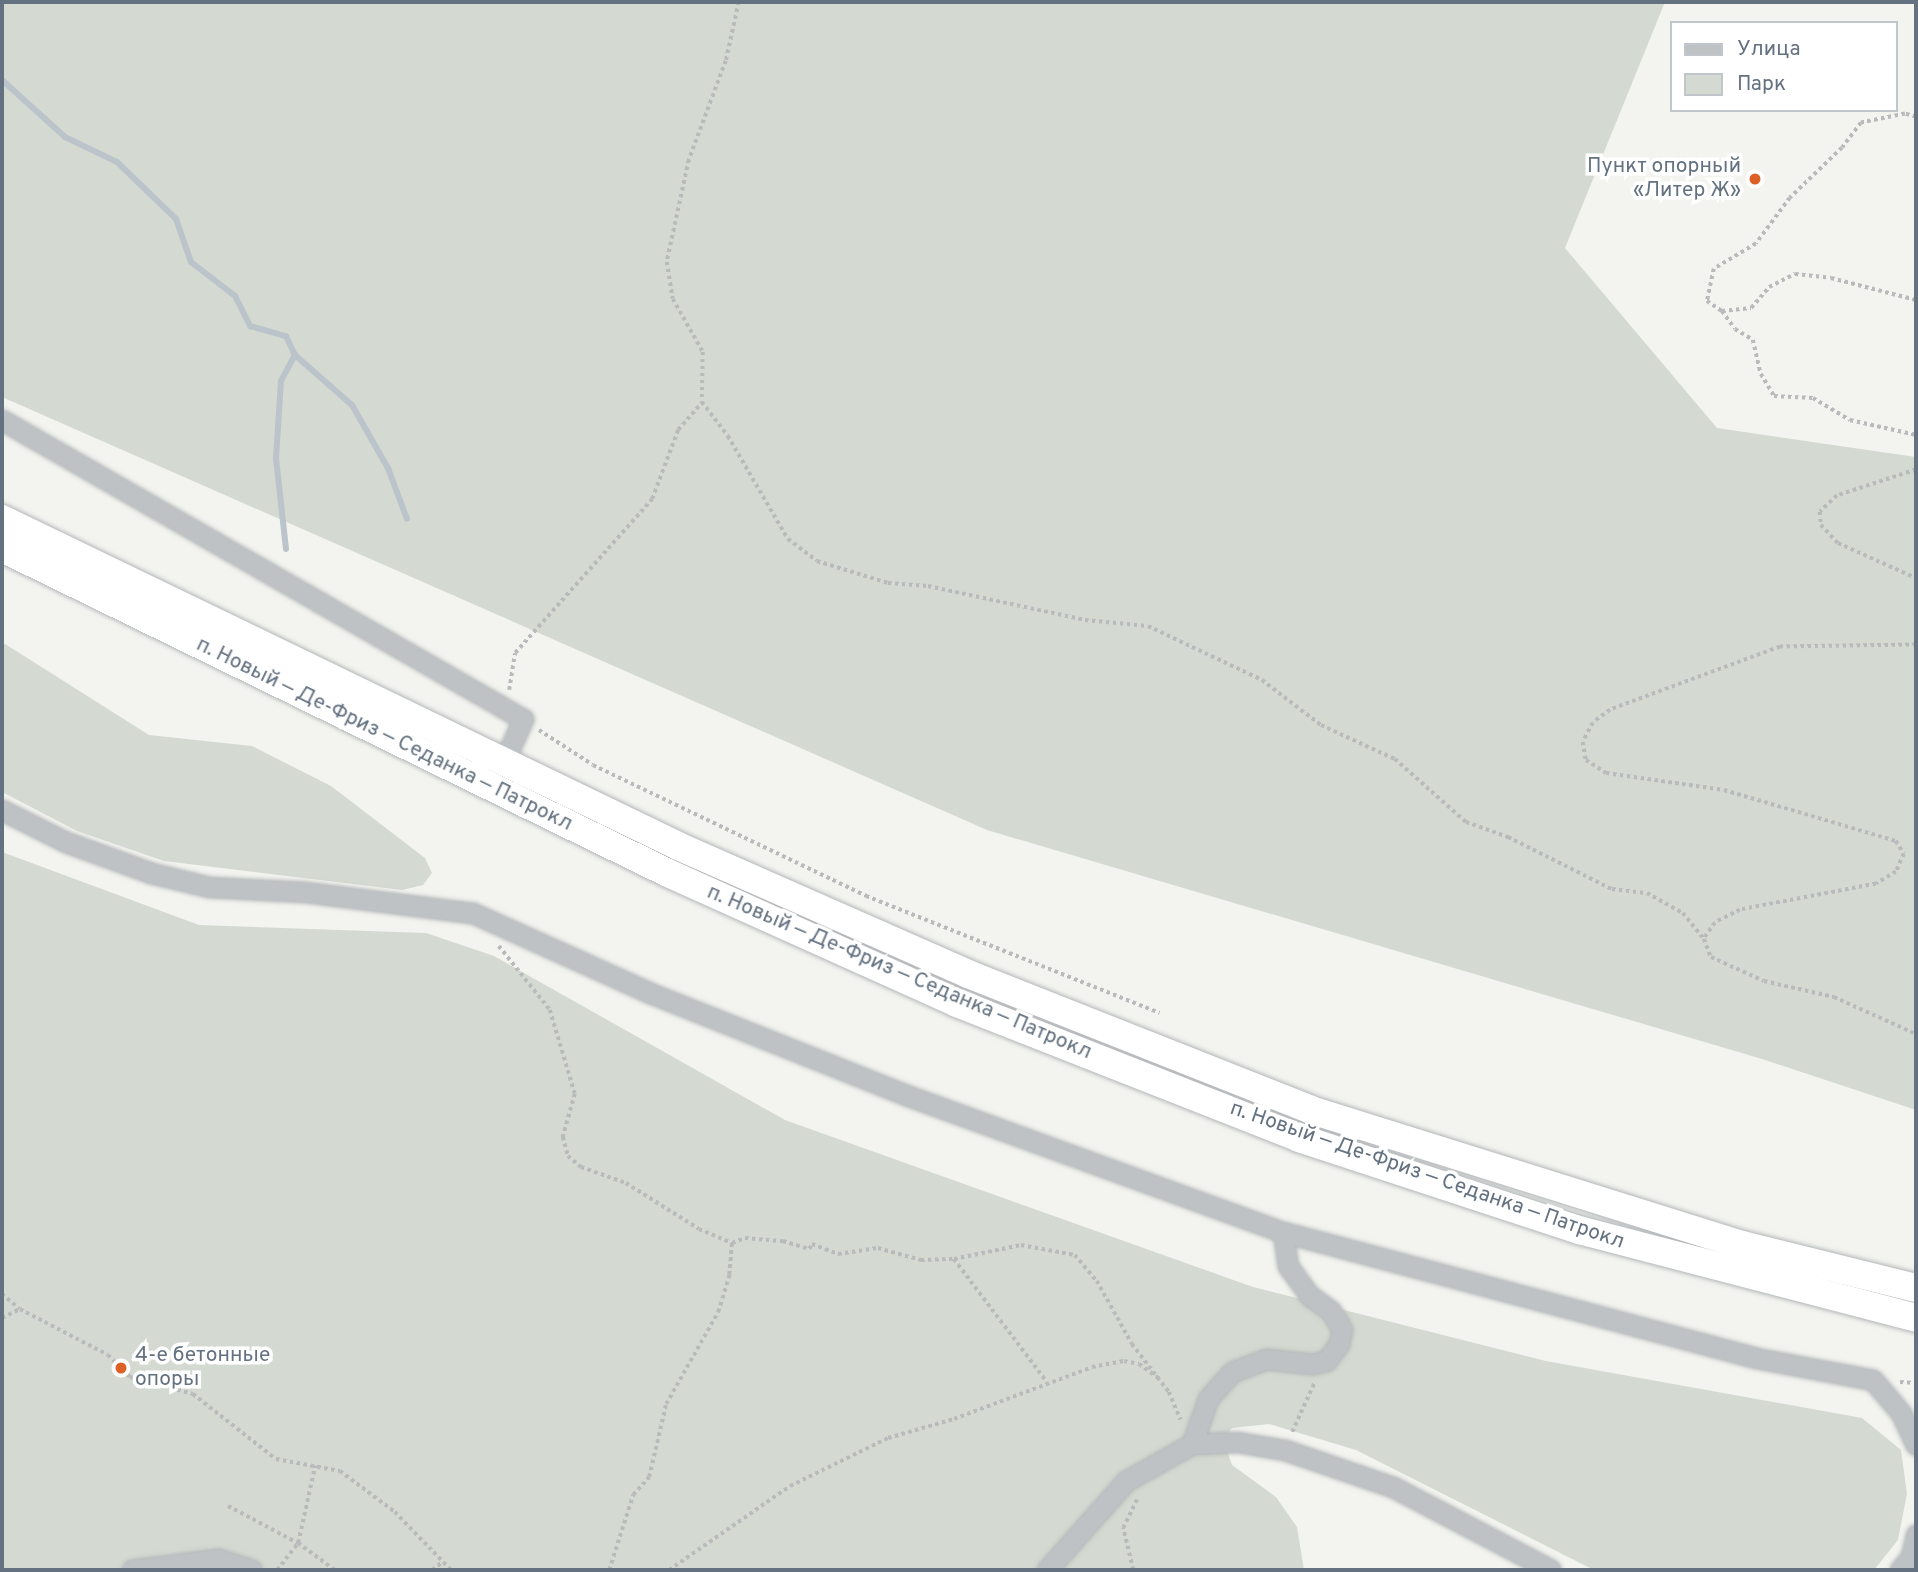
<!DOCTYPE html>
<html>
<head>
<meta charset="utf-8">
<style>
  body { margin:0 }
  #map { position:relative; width:1918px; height:1572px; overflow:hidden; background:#f3f4ef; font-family:Overpass,sans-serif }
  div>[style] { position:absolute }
  .green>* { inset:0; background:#d4dad1 }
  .stream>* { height:6px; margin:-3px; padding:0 3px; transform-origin:3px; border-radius:3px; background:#bac4ca }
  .path>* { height:3.5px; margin-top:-1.75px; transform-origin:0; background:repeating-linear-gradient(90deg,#b8babc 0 3.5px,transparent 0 7px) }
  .roads { filter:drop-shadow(0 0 2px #b3b6b9) drop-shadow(0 0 2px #b3b6b9) }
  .minor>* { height:19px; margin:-9.5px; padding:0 9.5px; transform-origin:9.5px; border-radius:9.5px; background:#bec2c5 }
  .highway>* { height:28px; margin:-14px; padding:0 14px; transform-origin:14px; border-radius:14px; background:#fff }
  .dots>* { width:19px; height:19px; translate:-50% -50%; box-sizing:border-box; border:4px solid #fff; border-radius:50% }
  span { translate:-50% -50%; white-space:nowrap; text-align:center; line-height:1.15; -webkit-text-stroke:7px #fff; paint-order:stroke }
  .poi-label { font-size:21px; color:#637180 }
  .right { translate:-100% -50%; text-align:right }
  .left { translate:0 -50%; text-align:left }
  .street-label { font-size:21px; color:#637180 }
  .frame { position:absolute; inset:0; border:4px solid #637180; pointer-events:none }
  .legend { position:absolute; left:1670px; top:21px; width:228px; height:91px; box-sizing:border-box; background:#fff; border:2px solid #c1c6cc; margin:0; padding:9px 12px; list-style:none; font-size:21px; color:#637180 }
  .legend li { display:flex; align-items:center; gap:14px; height:35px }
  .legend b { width:35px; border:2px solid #c1c6cc }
</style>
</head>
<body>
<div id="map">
  <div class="green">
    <div style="clip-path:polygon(2px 2px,1665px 2px,1565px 248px,1717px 428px,1916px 457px,1916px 1110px,1762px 1059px,987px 830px,2px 397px)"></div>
    <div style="clip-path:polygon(2px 642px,149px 735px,252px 746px,331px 786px,425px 858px,432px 873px,423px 885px,402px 890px,164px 861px,77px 831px,2px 792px)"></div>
    <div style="clip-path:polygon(2px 852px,199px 925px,426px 933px,494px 956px,785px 1120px,1253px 1287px,1546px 1361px,1862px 1418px,1901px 1450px,1907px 1494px,1898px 1540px,1874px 1570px,1594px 1570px,1356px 1450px,1269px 1424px,1232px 1428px,1223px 1440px,1232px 1465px,1276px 1497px,1297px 1527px,1304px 1570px,2px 1570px)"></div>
  </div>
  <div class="stream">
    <div style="left:2px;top:80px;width:85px;rotate:42.1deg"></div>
    <div style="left:65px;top:137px;width:58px;rotate:25.7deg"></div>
    <div style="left:117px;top:162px;width:82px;rotate:44deg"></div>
    <div style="left:176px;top:219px;width:46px;rotate:70.8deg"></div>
    <div style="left:191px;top:262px;width:56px;rotate:37.7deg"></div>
    <div style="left:235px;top:296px;width:34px;rotate:63deg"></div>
    <div style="left:250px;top:326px;width:37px;rotate:16deg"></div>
    <div style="left:286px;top:336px;width:21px;rotate:65deg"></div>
    <div style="left:295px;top:355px;width:76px;rotate:41.3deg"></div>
    <div style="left:352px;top:405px;width:73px;rotate:60.3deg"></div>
    <div style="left:388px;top:468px;width:54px;rotate:69.6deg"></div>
    <div style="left:286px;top:549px;width:92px;rotate:-96.3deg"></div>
    <div style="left:276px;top:458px;width:77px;rotate:-86.3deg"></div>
    <div style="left:281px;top:381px;width:30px;rotate:-62deg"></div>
  </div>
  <div class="path">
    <div style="left:739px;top:2px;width:60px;rotate:102.4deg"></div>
    <div style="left:726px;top:61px;width:106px;rotate:110.5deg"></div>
    <div style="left:689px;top:160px;width:104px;rotate:102.2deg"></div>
    <div style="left:667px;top:262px;width:37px;rotate:81deg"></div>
    <div style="left:673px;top:299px;width:61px;rotate:60.5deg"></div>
    <div style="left:703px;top:352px;width:50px;rotate:91.1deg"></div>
    <div style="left:702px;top:402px;width:43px;rotate:52.6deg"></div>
    <div style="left:728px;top:436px;width:119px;rotate:59.8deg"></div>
    <div style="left:788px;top:539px;width:36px;rotate:37deg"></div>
    <div style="left:817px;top:561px;width:74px;rotate:17.2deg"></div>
    <div style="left:888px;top:583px;width:40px;rotate:4.3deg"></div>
    <div style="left:928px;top:586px;width:161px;rotate:12.2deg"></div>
    <div style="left:1085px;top:620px;width:63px;rotate:5.4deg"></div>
    <div style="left:1148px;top:626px;width:126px;rotate:25.3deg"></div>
    <div style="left:1262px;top:680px;width:74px;rotate:37.3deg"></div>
    <div style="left:1321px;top:725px;width:81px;rotate:24.7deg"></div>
    <div style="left:1395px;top:759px;width:95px;rotate:41.6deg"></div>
    <div style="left:1466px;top:822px;width:45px;rotate:19.7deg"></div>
    <div style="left:1508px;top:837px;width:116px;rotate:26.6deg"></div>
    <div style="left:1612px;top:889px;width:35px;rotate:7deg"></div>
    <div style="left:1647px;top:893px;width:41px;rotate:29.1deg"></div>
    <div style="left:1683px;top:913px;width:33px;rotate:51deg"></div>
    <div style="left:1916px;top:117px;width:11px;rotate:-165deg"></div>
    <div style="left:1905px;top:114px;width:45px;rotate:168.4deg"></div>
    <div style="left:1861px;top:123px;width:31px;rotate:127deg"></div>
    <div style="left:1842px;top:148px;width:72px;rotate:136.1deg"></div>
    <div style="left:1790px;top:198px;width:57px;rotate:126.5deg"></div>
    <div style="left:1756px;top:244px;width:49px;rotate:149.2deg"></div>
    <div style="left:1714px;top:269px;width:33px;rotate:102deg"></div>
    <div style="left:1707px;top:301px;width:18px;rotate:34deg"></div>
    <div style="left:1722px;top:311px;width:22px;rotate:54deg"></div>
    <div style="left:1735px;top:329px;width:21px;rotate:31deg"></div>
    <div style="left:1753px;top:340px;width:35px;rotate:77deg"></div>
    <div style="left:1761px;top:374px;width:26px;rotate:59deg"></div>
    <div style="left:1774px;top:396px;width:39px;rotate:3deg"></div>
    <div style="left:1813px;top:398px;width:43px;rotate:30.7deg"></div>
    <div style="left:1850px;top:420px;width:68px;rotate:12.8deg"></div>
    <div style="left:1722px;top:311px;width:29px;rotate:-6deg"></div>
    <div style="left:1751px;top:308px;width:28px;rotate:-49deg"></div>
    <div style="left:1769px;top:287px;width:29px;rotate:-27deg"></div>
    <div style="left:1795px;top:274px;width:36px;rotate:6deg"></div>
    <div style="left:1831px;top:278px;width:88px;rotate:14.5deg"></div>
    <div style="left:1916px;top:470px;width:83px;rotate:161.8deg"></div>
    <div style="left:1837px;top:496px;width:23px;rotate:137deg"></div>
    <div style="left:1820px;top:512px;width:13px;rotate:86deg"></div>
    <div style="left:1821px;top:525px;width:25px;rotate:47deg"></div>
    <div style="left:1838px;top:543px;width:85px;rotate:24.2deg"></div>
    <div style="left:1916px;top:645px;width:136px;rotate:179.2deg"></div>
    <div style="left:1780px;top:647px;width:181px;rotate:159.7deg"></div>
    <div style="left:1610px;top:710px;width:21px;rotate:143deg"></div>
    <div style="left:1593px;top:723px;width:21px;rotate:118deg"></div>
    <div style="left:1583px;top:742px;width:18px;rotate:81deg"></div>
    <div style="left:1586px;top:760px;width:24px;rotate:33deg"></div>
    <div style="left:1606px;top:773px;width:119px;rotate:8.2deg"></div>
    <div style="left:1724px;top:790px;width:179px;rotate:16.5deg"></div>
    <div style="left:1896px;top:841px;width:15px;rotate:58deg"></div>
    <div style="left:1904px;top:854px;width:20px;rotate:114deg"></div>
    <div style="left:1896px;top:872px;width:23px;rotate:149deg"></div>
    <div style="left:1876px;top:884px;width:138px;rotate:169.2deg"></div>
    <div style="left:1740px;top:910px;width:28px;rotate:153deg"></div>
    <div style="left:1715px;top:923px;width:19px;rotate:125deg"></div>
    <div style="left:1704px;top:939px;width:19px;rotate:69deg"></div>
    <div style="left:1711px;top:957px;width:58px;rotate:24.4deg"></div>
    <div style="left:1764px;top:981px;width:72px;rotate:12.9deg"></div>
    <div style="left:1834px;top:997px;width:90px;rotate:24.3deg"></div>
    <div style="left:509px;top:690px;width:37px;rotate:-81deg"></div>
    <div style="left:515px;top:653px;width:206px;rotate:-48.3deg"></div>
    <div style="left:652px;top:499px;width:74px;rotate:-69.4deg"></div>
    <div style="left:678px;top:430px;width:37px;rotate:-49deg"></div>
    <div style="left:539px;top:730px;width:64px;rotate:32.9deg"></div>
    <div style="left:593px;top:765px;width:303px;rotate:25.6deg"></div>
    <div style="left:866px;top:896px;width:316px;rotate:21.7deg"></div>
    <div style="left:499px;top:946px;width:82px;rotate:51.4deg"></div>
    <div style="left:550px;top:1010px;width:88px;rotate:73.4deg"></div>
    <div style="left:575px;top:1094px;width:45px;rotate:105.6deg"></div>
    <div style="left:563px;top:1137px;width:20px;rotate:75deg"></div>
    <div style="left:568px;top:1156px;width:17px;rotate:40deg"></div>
    <div style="left:581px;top:1167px;width:48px;rotate:19.6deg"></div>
    <div style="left:626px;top:1183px;width:86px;rotate:32.2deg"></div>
    <div style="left:699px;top:1229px;width:36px;rotate:23deg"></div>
    <div style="left:732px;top:1243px;width:14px;rotate:-21deg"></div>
    <div style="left:745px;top:1238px;width:38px;rotate:5deg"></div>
    <div style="left:783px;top:1241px;width:27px;rotate:17deg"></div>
    <div style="left:809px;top:1249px;width:6px;rotate:-59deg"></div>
    <div style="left:812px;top:1244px;width:28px;rotate:21deg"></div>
    <div style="left:838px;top:1254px;width:40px;rotate:-8.5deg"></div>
    <div style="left:878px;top:1248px;width:45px;rotate:15.6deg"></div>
    <div style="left:921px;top:1260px;width:33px;rotate:-2deg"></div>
    <div style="left:954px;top:1259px;width:154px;rotate:52.9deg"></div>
    <div style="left:954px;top:1259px;width:68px;rotate:-11.8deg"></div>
    <div style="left:1021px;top:1245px;width:55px;rotate:10.5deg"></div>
    <div style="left:1075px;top:1255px;width:34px;rotate:50deg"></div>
    <div style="left:1097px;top:1281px;width:72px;rotate:60.9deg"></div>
    <div style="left:1132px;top:1344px;width:61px;rotate:52.4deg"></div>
    <div style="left:1169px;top:1392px;width:30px;rotate:67deg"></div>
    <div style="left:2px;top:1294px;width:23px;rotate:40deg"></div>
    <div style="left:20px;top:1309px;width:99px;rotate:27.6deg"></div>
    <div style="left:108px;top:1355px;width:31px;rotate:45deg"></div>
    <div style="left:130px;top:1377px;width:65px;rotate:15.1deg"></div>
    <div style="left:193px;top:1394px;width:105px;rotate:38.1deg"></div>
    <div style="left:276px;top:1459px;width:65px;rotate:10.6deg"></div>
    <div style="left:340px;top:1471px;width:69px;rotate:36.7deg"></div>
    <div style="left:395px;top:1512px;width:81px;rotate:46deg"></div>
    <div style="left:2px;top:1318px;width:20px;rotate:-27deg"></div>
    <div style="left:1900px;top:1382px;width:16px;rotate:4deg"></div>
    <div style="left:1292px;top:1432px;width:56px;rotate:-65.7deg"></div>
    <div style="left:228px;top:1506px;width:79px;rotate:27.9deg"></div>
    <div style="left:298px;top:1543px;width:79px;rotate:-77.6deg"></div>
    <div style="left:277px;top:1570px;width:34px;rotate:-52deg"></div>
    <div style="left:298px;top:1543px;width:46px;rotate:36.1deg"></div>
    <div style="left:432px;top:1570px;width:14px;rotate:-36deg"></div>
    <div style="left:609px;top:1570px;width:79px;rotate:-72.3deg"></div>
    <div style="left:633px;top:1495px;width:24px;rotate:-48deg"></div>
    <div style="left:649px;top:1477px;width:75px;rotate:-76.9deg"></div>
    <div style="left:666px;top:1404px;width:106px;rotate:-60.5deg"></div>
    <div style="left:718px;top:1312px;width:39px;rotate:-73deg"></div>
    <div style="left:729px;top:1275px;width:32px;rotate:-85deg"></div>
    <div style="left:669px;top:1570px;width:147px;rotate:-34.8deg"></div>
    <div style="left:790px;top:1486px;width:109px;rotate:-26.1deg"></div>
    <div style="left:888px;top:1438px;width:69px;rotate:-16.1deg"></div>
    <div style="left:954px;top:1419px;width:147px;rotate:-20.6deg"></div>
    <div style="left:1092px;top:1367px;width:33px;rotate:-11deg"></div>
    <div style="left:1124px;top:1361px;width:15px;rotate:11deg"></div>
    <div style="left:1139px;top:1364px;width:26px;rotate:36deg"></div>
    <div style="left:1133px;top:1570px;width:43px;rotate:-103.4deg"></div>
    <div style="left:1123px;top:1528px;width:32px;rotate:-64deg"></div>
  </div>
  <div class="roads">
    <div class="minor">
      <div style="left:2px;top:420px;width:601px;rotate:29.85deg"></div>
      <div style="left:523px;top:719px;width:36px;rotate:114deg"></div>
      <div style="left:2px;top:810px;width:72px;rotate:26.6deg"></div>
      <div style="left:66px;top:842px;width:90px;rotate:20deg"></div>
      <div style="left:151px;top:873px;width:60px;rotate:13.6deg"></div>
      <div style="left:209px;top:887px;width:97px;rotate:3deg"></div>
      <div style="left:306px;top:892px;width:168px;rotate:7.2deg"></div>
      <div style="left:473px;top:913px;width:194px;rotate:24.3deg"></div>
      <div style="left:650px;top:993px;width:276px;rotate:21.7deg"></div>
      <div style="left:906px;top:1095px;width:401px;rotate:20deg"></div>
      <div style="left:1283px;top:1232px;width:34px;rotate:82deg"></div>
      <div style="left:1288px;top:1266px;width:36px;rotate:54deg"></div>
      <div style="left:1309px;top:1295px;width:27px;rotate:36deg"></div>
      <div style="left:1331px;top:1311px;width:21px;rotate:59deg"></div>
      <div style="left:1342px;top:1329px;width:15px;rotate:101deg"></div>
      <div style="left:1339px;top:1344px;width:21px;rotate:127deg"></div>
      <div style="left:1326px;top:1361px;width:14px;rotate:168deg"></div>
      <div style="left:1312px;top:1364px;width:46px;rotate:-173.8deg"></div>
      <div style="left:1266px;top:1359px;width:36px;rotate:159deg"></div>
      <div style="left:1232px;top:1372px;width:36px;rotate:132deg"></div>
      <div style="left:1208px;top:1399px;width:48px;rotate:109.6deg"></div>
      <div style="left:1283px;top:1232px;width:489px;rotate:14.9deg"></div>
      <div style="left:1756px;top:1358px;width:119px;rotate:10.6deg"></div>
      <div style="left:1873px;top:1380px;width:43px;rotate:49.7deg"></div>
      <div style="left:1901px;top:1413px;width:35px;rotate:65deg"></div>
      <div style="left:132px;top:1570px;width:87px;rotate:-7.3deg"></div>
      <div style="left:218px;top:1559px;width:35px;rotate:18deg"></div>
      <div style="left:1047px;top:1570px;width:119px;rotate:-48.4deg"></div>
      <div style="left:1126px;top:1481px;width:76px;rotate:-29.3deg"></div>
      <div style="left:1192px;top:1444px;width:45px;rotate:-2.5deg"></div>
      <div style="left:1237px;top:1442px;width:49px;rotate:9.5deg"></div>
      <div style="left:1285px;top:1450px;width:114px;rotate:18.9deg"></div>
      <div style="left:1393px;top:1487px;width:178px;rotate:27.7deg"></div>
      <div style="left:1900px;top:1570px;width:17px;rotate:-50deg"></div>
      <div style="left:1911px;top:1557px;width:23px;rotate:-77deg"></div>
    </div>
    <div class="highway">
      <div style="left:2px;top:519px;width:751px;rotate:25.81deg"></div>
      <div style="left:678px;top:846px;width:317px;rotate:23.8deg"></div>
      <div style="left:968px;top:974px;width:369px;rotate:21.6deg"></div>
      <div style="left:1311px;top:1110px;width:452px;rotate:17.4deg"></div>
      <div style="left:1742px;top:1245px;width:179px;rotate:13.9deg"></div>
      <div style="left:2px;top:548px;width:741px;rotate:26.01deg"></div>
      <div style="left:668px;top:873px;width:317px;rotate:24.2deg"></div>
      <div style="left:957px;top:1003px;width:368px;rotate:21.5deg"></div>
      <div style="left:1299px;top:1138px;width:295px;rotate:18.2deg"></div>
      <div style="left:1579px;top:1230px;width:348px;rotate:14.6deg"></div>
    </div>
  </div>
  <div class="dots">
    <div style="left:1755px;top:179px;background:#dd6026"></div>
    <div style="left:121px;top:1368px;background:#dd6026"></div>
  </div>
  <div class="poi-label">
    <span class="right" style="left:1741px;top:179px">Пункт опорный<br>«Литер Ж»</span>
    <span class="left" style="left:135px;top:1368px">4-е бетонные<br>опоры</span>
  </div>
  <div class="street-label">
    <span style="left:384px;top:735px;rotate:26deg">п. Новый — Де-Фриз — Седанка — Патрокл</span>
    <span style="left:899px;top:973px;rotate:23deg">п. Новый — Де-Фриз — Седанка — Патрокл</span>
    <span style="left:1427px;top:1176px;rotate:19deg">п. Новый — Де-Фриз — Седанка — Патрокл</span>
  </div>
  <div class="frame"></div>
  <ul class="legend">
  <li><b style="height:9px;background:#bec2c5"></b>Улица</li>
  <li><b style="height:19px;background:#d4dad1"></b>Парк</li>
  </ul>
</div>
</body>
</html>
